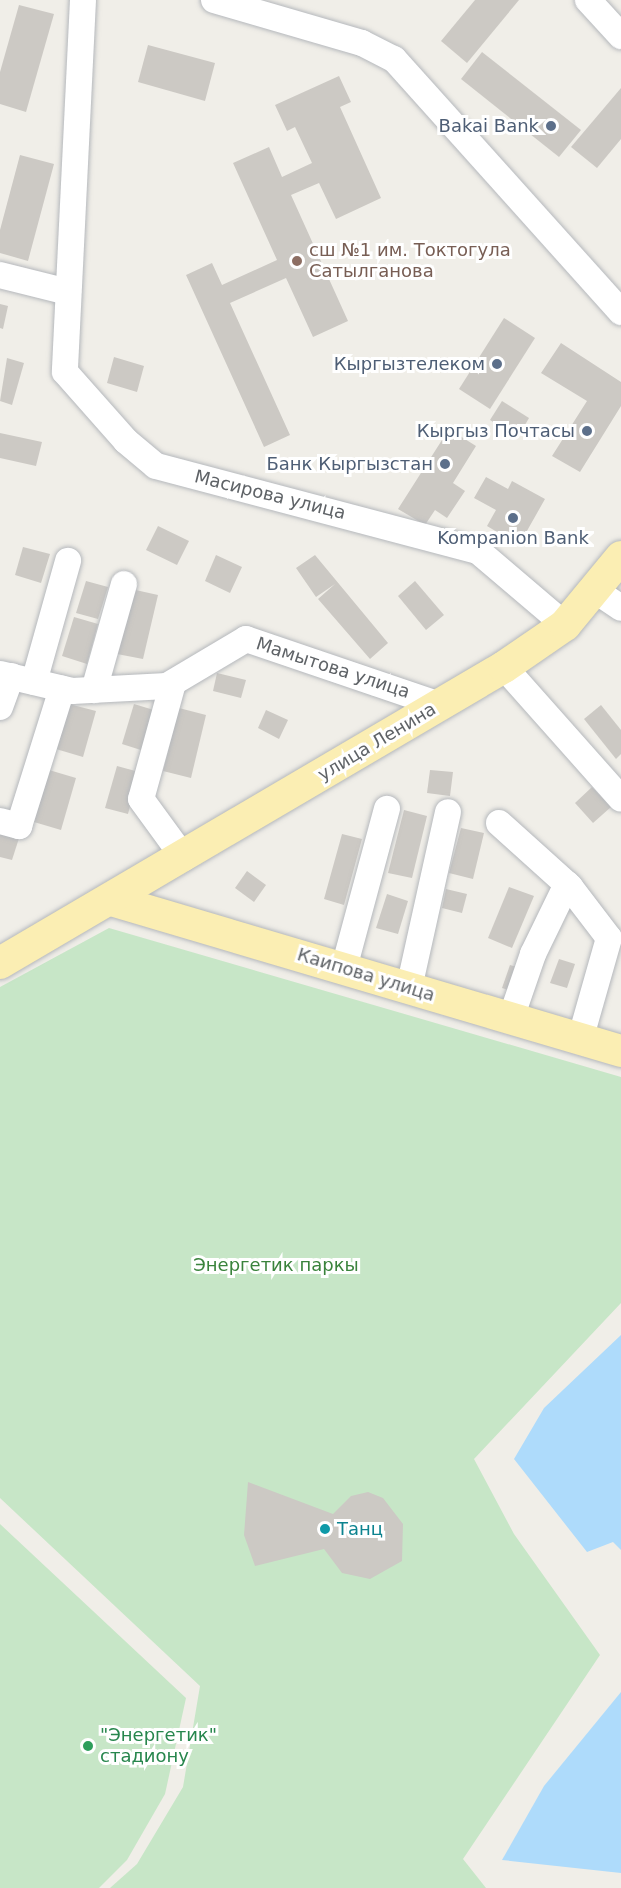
<!DOCTYPE html>
<html>
<head>
<meta charset="utf-8">
<style>
  body { margin:0 }
  #map { position:relative; width:621px; height:1888px; overflow:hidden; background:#f0eee8; font-family:"DejaVu Sans",sans-serif }
  div>[style] { position:absolute }
  .green>* { inset:0; background:#c7e6c7 }
  .water>* { inset:0; background:#aedbfb }
  .building>* { inset:0; background:#ccc9c4 }
  .roads { filter:drop-shadow(0 0 2px #b5b8bc) drop-shadow(0 0 2px #b5b8bc) }
  .minor>* { height:26px; margin:-13px; padding:0 13px; transform-origin:13px; border-radius:13px; background:#fff }
  .major>* { height:32px; margin:-16px; padding:0 16px; transform-origin:16px; border-radius:16px; background:#fbeeb3 }
  .dots>* { width:16px; height:16px; translate:-50% -50%; box-sizing:border-box; border:3px solid #fff; border-radius:50% }
  span { translate:-50% -50%; white-space:nowrap; text-align:center; line-height:1.15; -webkit-text-stroke:6px #fff; paint-order:stroke }
  .service-label { font-size:18px; color:#4e5e75 }
  .right { translate:-100% -50%; text-align:right }
  .education-label { font-size:18px; color:#785e54 }
  .left { translate:0 -50%; text-align:left }
  .street-label { font-size:18px; color:#5f6367 }
  .park-label { font-size:18px; color:#3a833c }
  .culture-label { font-size:18px; color:#0d838f }
  .leisure-label { font-size:18px; color:#27864d }
</style>
</head>
<body>
<div id="map">
  <div class="green">
    <div style="clip-path:polygon(109px 928px,621px 1077px,621px 1303px,474px 1459px,514px 1534px,600px 1655px,463px 1859px,486px 1888px,110px 1888px,137px 1864px,183px 1787px,200px 1686px,0 1498px,0 987px)"></div>
    <div style="clip-path:polygon(0 1524px,186px 1698px,165px 1794px,127px 1860px,99px 1888px,0 1888px)"></div>
  </div>
  <div class="water">
    <div style="clip-path:polygon(621px 1335px,621px 1550px,613px 1542px,587px 1552px,514px 1459px,544px 1408px)"></div>
    <div style="clip-path:polygon(621px 1692px,621px 1873px,502px 1860px,544px 1786px)"></div>
  </div>
  <div class="building">
    <div style="clip-path:polygon(475px 0,519px 0,467px 63px,441px 41px)"></div>
    <div style="clip-path:polygon(19px 5px,54px 14px,26px 112px,0 104px,0 72px)"></div>
    <div style="clip-path:polygon(148px 45px,215px 63px,205px 101px,138px 82px)"></div>
    <div style="clip-path:polygon(482px 52px,581px 130px,559px 157px,461px 79px)"></div>
    <div style="clip-path:polygon(339px 76px,351px 102px,340px 107px,381px 198px,336px 219px,319px 183px,291px 195px,348px 321px,313px 337px,286px 278px,230px 303px,290px 435px,264px 447px,186px 275px,212px 263px,222px 285px,277px 260px,233px 163px,269px 147px,282px 177px,312px 163px,295px 127px,287px 131px,275px 105px)"></div>
    <div style="clip-path:polygon(621px 88px,621px 139px,597px 168px,571px 147px)"></div>
    <div style="clip-path:polygon(20px 155px,54px 164px,28px 261px,0 253px,0 230px)"></div>
    <div style="clip-path:polygon(0 304px,8px 306px,3px 329px,0 328px)"></div>
    <div style="clip-path:polygon(504px 318px,535px 338px,490px 409px,459px 389px)"></div>
    <div style="clip-path:polygon(561px 343px,621px 382px,621px 406px,580px 472px,552px 456px,587px 401px,541px 373px)"></div>
    <div style="clip-path:polygon(114px 357px,144px 366px,137px 392px,107px 383px)"></div>
    <div style="clip-path:polygon(7px 358px,24px 363px,12px 405px,0 401px)"></div>
    <div style="clip-path:polygon(502px 401px,529px 418px,518px 437px,490px 420px)"></div>
    <div style="clip-path:polygon(449px 429px,476px 446px,453px 483px,465px 491px,447px 518px,435px 510px,425px 525px,398px 509px)"></div>
    <div style="clip-path:polygon(0 433px,42px 442px,36px 466px,0 458px)"></div>
    <div style="clip-path:polygon(486px 477px,508px 489px,512px 481px,545px 499px,519px 545px,487px 526px,496px 510px,474px 498px)"></div>
    <div style="clip-path:polygon(158px 526px,189px 541px,177px 565px,146px 550px)"></div>
    <div style="clip-path:polygon(23px 547px,50px 554px,41px 583px,15px 575px)"></div>
    <div style="clip-path:polygon(216px 555px,242px 567px,230px 593px,205px 581px)"></div>
    <div style="clip-path:polygon(315px 555px,388px 643px,370px 659px,318px 599px,335px 584px,316px 597px,296px 568px)"></div>
    <div style="clip-path:polygon(86px 581px,108px 587px,98px 619px,76px 613px)"></div>
    <div style="clip-path:polygon(415px 581px,444px 615px,426px 630px,398px 596px)"></div>
    <div style="clip-path:polygon(131px 589px,158px 595px,143px 659px,117px 654px)"></div>
    <div style="clip-path:polygon(74px 617px,98px 624px,87px 664px,62px 656px)"></div>
    <div style="clip-path:polygon(217px 673px,246px 680px,241px 698px,213px 691px)"></div>
    <div style="clip-path:polygon(69px 704px,96px 711px,83px 757px,56px 749px)"></div>
    <div style="clip-path:polygon(134px 704px,157px 711px,144px 751px,122px 744px)"></div>
    <div style="clip-path:polygon(601px 705px,621px 730px,621px 754px,616px 759px,584px 719px)"></div>
    <div style="clip-path:polygon(179px 708px,206px 715px,191px 778px,163px 771px)"></div>
    <div style="clip-path:polygon(266px 710px,288px 720px,279px 739px,258px 728px)"></div>
    <div style="clip-path:polygon(117px 766px,139px 772px,128px 814px,105px 808px)"></div>
    <div style="clip-path:polygon(49px 770px,76px 778px,61px 830px,34px 822px)"></div>
    <div style="clip-path:polygon(430px 770px,453px 772px,450px 796px,427px 793px)"></div>
    <div style="clip-path:polygon(592px 787px,611px 807px,593px 823px,575px 803px)"></div>
    <div style="clip-path:polygon(404px 810px,427px 816px,412px 878px,388px 873px)"></div>
    <div style="clip-path:polygon(461px 828px,484px 833px,473px 879px,449px 873px)"></div>
    <div style="clip-path:polygon(0 829px,20px 835px,12px 860px,0 857px)"></div>
    <div style="clip-path:polygon(342px 834px,362px 839px,344px 905px,324px 899px)"></div>
    <div style="clip-path:polygon(247px 871px,266px 885px,254px 902px,235px 888px)"></div>
    <div style="clip-path:polygon(509px 887px,534px 896px,512px 948px,488px 938px)"></div>
    <div style="clip-path:polygon(446px 889px,467px 894px,462px 913px,442px 908px)"></div>
    <div style="clip-path:polygon(387px 894px,408px 901px,398px 934px,376px 928px)"></div>
    <div style="clip-path:polygon(559px 959px,575px 964px,567px 988px,550px 983px)"></div>
    <div style="clip-path:polygon(510px 965px,526px 970px,518px 993px,502px 988px)"></div>
    <div style="clip-path:polygon(248px 1482px,333px 1514px,351px 1496px,368px 1492px,383px 1498px,403px 1524px,402px 1561px,370px 1579px,342px 1573px,324px 1549px,255px 1566px,244px 1535px)"></div>
  </div>
  <div class="roads">
    <div class="minor">
      <div style="left:83px;top:0;width:372px;rotate:92.8deg"></div>
      <div style="left:65px;top:372px;width:92px;rotate:48.5deg"></div>
      <div style="left:126px;top:441px;width:39px;rotate:40deg"></div>
      <div style="left:156px;top:466px;width:333px;rotate:14.8deg"></div>
      <div style="left:478px;top:551px;width:114px;rotate:40.4deg"></div>
      <div style="left:214px;top:0;width:154px;rotate:16.2deg"></div>
      <div style="left:362px;top:43px;width:36px;rotate:27deg"></div>
      <div style="left:394px;top:59px;width:340px;rotate:48.1deg"></div>
      <div style="left:588px;top:0;width:49px;rotate:47.5deg"></div>
      <div style="left:0;top:275px;width:70px;rotate:14deg"></div>
      <div style="left:596px;top:591px;width:30px;rotate:34deg"></div>
      <div style="left:504px;top:667px;width:176px;rotate:48.4deg"></div>
      <div style="left:0;top:674px;width:74px;rotate:13.3deg"></div>
      <div style="left:72px;top:691px;width:95px;rotate:-3deg"></div>
      <div style="left:167px;top:686px;width:92px;rotate:-30.7deg"></div>
      <div style="left:246px;top:639px;width:205px;rotate:18.8deg"></div>
      <div style="left:34px;top:682px;width:126px;rotate:-74.3deg"></div>
      <div style="left:173px;top:683px;width:120px;rotate:105.4deg"></div>
      <div style="left:141px;top:799px;width:73px;rotate:53.9deg"></div>
      <div style="left:94px;top:690px;width:110px;rotate:-74.2deg"></div>
      <div style="left:0;top:707px;width:33px;rotate:-70deg"></div>
      <div style="left:0;top:821px;width:20px;rotate:15deg"></div>
      <div style="left:19px;top:826px;width:144px;rotate:-72.6deg"></div>
      <div style="left:499px;top:823px;width:96px;rotate:42deg"></div>
      <div style="left:570px;top:887px;width:64px;rotate:52.6deg"></div>
      <div style="left:609px;top:938px;width:106px;rotate:105.9deg"></div>
      <div style="left:344px;top:968px;width:165px;rotate:-74.9deg"></div>
      <div style="left:409px;top:988px;width:180px;rotate:-77.5deg"></div>
      <div style="left:511px;top:1018px;width:68px;rotate:-71deg"></div>
      <div style="left:533px;top:954px;width:78px;rotate:-64.1deg"></div>
    </div>
    <div class="major">
      <div style="left:111px;top:900px;width:532px;rotate:16.49deg"></div>
      <div style="left:0;top:963px;width:584px;rotate:-30.43deg"></div>
      <div style="left:504px;top:667px;width:74px;rotate:-34.5deg"></div>
      <div style="left:565px;top:625px;width:88px;rotate:-50.5deg"></div>
    </div>
  </div>
  <div class="dots">
    <div style="left:551px;top:126px;background:#5c6f8a"></div>
    <div style="left:297px;top:261px;background:#8d6e63"></div>
    <div style="left:497px;top:364px;background:#5c6f8a"></div>
    <div style="left:587px;top:431px;background:#5c6f8a"></div>
    <div style="left:445px;top:464px;background:#5c6f8a"></div>
    <div style="left:513px;top:518px;background:#5c6f8a"></div>
    <div style="left:325px;top:1529px;background:#0f9aa8"></div>
    <div style="left:88px;top:1746px;background:#2e9e5b"></div>
  </div>
  <div class="service-label">
    <span class="right" style="left:539px;top:126px">Bakai Bank</span>
    <span class="right" style="left:485px;top:364px">Кыргызтелеком</span>
    <span class="right" style="left:575px;top:431px">Кыргыз Почтасы</span>
    <span class="right" style="left:433px;top:464px">Банк Кыргызстан</span>
    <span style="left:513px;top:538px">Kompanion Bank</span>
  </div>
  <div class="education-label">
    <span class="left" style="left:309px;top:261px">сш №1 им. Токтогула<br>Сатылганова</span>
  </div>
  <div class="street-label">
    <span style="left:270px;top:495px;rotate:14deg">Масирова улица</span>
    <span style="left:333px;top:668px;rotate:18deg">Мамытова улица</span>
    <span style="left:377px;top:742px;rotate:-31deg">улица Ленина</span>
    <span style="left:366px;top:975px;rotate:17deg">Каипова улица</span>
  </div>
  <div class="park-label">
    <span style="left:276px;top:1265px">Энергетик паркы</span>
  </div>
  <div class="culture-label">
    <span class="left" style="left:337px;top:1529px">Танц</span>
  </div>
  <div class="leisure-label">
    <span class="left" style="left:100px;top:1746px">"Энергетик"<br>стадиону</span>
  </div>
</div>
</body>
</html>
